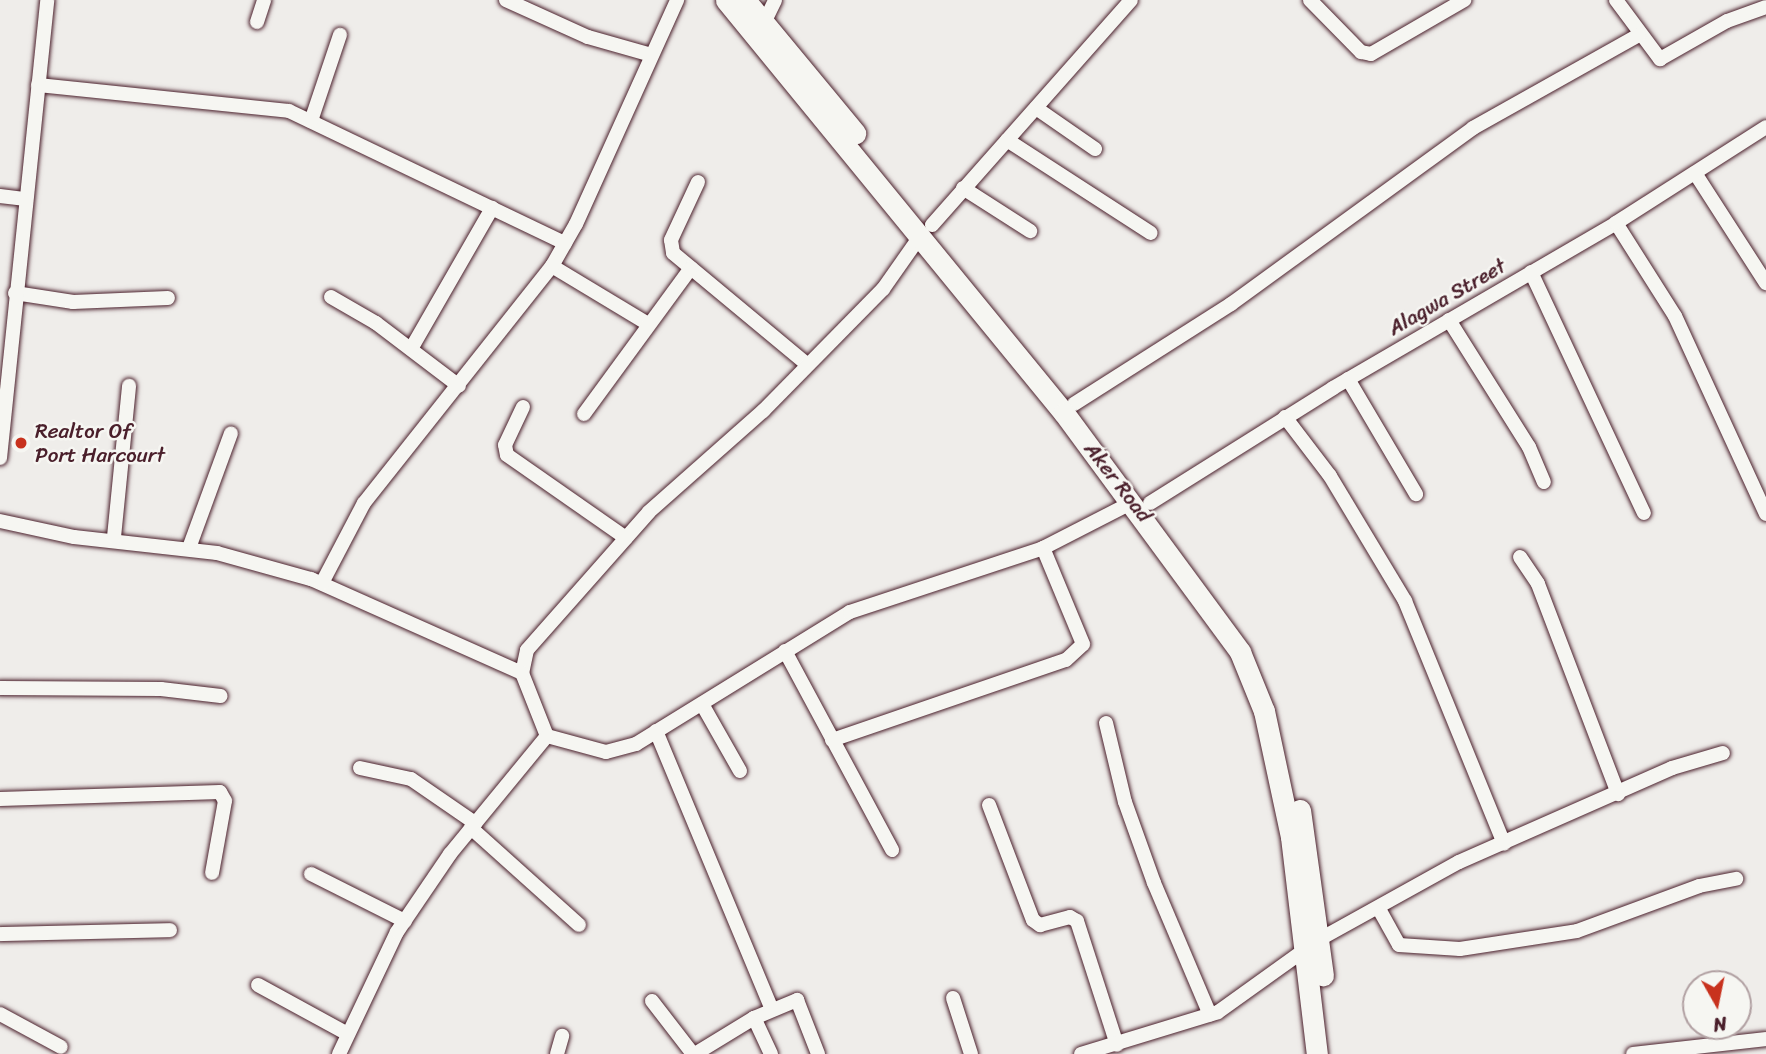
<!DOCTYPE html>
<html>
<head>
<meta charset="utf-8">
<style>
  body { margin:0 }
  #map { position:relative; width:1766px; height:1054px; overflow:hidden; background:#efedea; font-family:Sriracha,sans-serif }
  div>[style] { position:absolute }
  .roads { filter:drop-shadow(0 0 2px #4a1f2b) drop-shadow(0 0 2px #4a1f2b) }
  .street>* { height:14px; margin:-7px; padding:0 7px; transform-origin:7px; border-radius:7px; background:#f6f6f2 }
  .secondary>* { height:21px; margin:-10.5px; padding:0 10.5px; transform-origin:10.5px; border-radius:10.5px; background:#f6f6f2 }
  .dots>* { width:19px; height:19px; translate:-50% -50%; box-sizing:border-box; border:4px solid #f6f6f2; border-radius:50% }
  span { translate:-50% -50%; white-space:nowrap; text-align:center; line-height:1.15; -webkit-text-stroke:5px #f6f6f2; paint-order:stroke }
  .street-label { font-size:21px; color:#4a1f2b }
  .poi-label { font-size:21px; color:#4a1f2b }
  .left { translate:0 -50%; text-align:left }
  .north { position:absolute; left:1682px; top:970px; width:70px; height:70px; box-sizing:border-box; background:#f6f6f2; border:2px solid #b1a0a2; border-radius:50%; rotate:171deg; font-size:19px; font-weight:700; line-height:28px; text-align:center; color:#4a1f2b }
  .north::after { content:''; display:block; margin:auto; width:24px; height:32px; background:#c8321e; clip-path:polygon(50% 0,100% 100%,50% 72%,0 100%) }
</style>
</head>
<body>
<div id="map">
  <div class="roads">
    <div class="street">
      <div style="left:506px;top:0;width:90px;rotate:24.3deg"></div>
      <div style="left:588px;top:37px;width:66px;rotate:15.9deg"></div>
      <div style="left:1310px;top:0;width:73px;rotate:45.6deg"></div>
      <div style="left:1361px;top:52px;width:10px;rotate:11deg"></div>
      <div style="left:1371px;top:54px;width:108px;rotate:-30.1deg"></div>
      <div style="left:1616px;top:0;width:74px;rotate:53.3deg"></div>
      <div style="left:1660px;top:59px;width:77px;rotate:-29.6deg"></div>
      <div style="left:1727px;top:21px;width:41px;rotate:-19.7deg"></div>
      <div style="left:257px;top:22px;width:23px;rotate:-72deg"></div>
      <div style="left:764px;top:23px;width:25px;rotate:-64deg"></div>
      <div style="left:38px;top:85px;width:252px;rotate:5.9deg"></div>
      <div style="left:289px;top:111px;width:306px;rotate:25.6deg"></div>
      <div style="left:1036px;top:108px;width:72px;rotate:34.8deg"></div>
      <div style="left:311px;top:121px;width:91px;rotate:-71.4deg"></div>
      <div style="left:1007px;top:140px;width:171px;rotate:32.9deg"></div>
      <div style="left:1695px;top:173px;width:131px;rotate:57.2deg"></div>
      <div style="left:698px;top:182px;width:64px;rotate:115deg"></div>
      <div style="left:671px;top:240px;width:13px;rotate:81deg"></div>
      <div style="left:673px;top:253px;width:175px;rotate:39.7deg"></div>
      <div style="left:963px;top:188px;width:80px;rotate:32.7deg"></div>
      <div style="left:0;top:196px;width:24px;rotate:7deg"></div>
      <div style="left:1616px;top:223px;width:110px;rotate:57.6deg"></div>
      <div style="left:1675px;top:316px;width:218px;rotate:65.3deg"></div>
      <div style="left:932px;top:225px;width:300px;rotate:-48.5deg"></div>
      <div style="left:921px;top:235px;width:66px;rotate:125.1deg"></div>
      <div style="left:883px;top:289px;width:171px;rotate:134.5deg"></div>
      <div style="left:763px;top:411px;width:152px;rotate:138.5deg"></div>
      <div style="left:649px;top:512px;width:184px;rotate:131.5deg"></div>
      <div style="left:527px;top:650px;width:24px;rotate:102deg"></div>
      <div style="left:522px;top:673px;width:68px;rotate:68.4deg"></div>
      <div style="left:547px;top:736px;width:61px;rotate:15.2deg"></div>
      <div style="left:606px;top:752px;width:31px;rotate:-15deg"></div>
      <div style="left:636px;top:744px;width:251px;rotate:-31.7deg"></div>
      <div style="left:850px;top:612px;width:203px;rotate:-18.3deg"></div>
      <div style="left:1043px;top:548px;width:101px;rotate:-27.1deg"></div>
      <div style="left:552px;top:266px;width:112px;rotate:31.1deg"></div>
      <div style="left:1531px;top:272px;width:266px;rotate:64.9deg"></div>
      <div style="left:15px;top:293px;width:59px;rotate:8.8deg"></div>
      <div style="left:73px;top:302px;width:95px;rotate:-2.4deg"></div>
      <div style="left:331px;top:297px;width:52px;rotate:30deg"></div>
      <div style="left:376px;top:323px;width:104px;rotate:37.2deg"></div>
      <div style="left:1449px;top:320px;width:150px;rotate:57.8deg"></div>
      <div style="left:1529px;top:447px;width:38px;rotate:67deg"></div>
      <div style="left:411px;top:349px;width:163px;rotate:-60.1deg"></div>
      <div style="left:1348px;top:379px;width:134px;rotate:59.4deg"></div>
      <div style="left:1074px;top:404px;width:186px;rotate:-32.5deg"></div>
      <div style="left:1231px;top:304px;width:299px;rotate:-36deg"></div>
      <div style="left:1473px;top:128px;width:190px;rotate:-29.3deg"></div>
      <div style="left:523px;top:407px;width:42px;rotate:115.3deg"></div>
      <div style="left:505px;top:445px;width:10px;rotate:79deg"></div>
      <div style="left:507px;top:455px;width:145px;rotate:34.9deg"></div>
      <div style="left:584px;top:414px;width:181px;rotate:-53.8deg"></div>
      <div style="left:1285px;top:417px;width:74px;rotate:52.7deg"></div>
      <div style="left:1330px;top:476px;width:146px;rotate:59deg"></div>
      <div style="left:1405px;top:601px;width:262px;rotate:67.8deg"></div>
      <div style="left:0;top:458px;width:460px;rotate:-84.1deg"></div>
      <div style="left:1150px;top:503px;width:216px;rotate:-32.1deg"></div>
      <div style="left:1333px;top:388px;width:328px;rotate:-30.2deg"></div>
      <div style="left:1616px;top:223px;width:178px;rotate:-32.6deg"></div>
      <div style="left:0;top:521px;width:76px;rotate:12.2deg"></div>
      <div style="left:74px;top:537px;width:144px;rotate:6.4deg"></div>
      <div style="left:217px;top:553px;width:98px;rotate:15.5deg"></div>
      <div style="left:311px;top:579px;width:231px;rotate:24deg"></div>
      <div style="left:114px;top:537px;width:152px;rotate:-84.3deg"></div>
      <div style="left:189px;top:548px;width:122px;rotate:-69.9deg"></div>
      <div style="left:1520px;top:557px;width:32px;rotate:56deg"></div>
      <div style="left:1538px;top:584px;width:225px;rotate:69.1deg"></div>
      <div style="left:322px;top:583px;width:90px;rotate:-62.3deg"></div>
      <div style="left:364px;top:503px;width:303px;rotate:-51.6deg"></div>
      <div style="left:552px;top:266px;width:48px;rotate:-60.3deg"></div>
      <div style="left:576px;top:224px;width:246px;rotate:-65.7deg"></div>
      <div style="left:785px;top:651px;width:226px;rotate:61.7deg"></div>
      <div style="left:0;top:688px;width:161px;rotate:0.4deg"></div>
      <div style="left:161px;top:689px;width:60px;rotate:6.7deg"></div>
      <div style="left:702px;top:704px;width:77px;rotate:60.4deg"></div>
      <div style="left:1106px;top:723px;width:81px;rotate:76.5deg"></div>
      <div style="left:1125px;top:802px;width:86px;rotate:70.3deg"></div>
      <div style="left:1154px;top:883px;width:143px;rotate:67deg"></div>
      <div style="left:656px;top:731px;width:301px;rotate:67.4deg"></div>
      <div style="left:832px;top:740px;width:247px;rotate:-18.9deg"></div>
      <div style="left:1066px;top:660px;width:23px;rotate:-43deg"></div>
      <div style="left:1083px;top:644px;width:104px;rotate:-112.6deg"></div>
      <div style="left:360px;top:768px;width:52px;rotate:12.2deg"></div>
      <div style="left:411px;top:779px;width:78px;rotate:34.5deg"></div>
      <div style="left:0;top:799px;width:220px;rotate:-1.8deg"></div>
      <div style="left:220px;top:792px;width:10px;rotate:61deg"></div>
      <div style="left:225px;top:801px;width:73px;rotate:100.2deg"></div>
      <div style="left:989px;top:805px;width:123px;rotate:69.1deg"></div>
      <div style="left:1033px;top:920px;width:9px;rotate:36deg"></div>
      <div style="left:1040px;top:925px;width:31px;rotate:-15deg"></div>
      <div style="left:1070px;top:917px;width:8px;rotate:30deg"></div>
      <div style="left:1077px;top:921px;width:130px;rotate:72.1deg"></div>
      <div style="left:471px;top:828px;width:145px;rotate:41.9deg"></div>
      <div style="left:311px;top:874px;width:105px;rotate:26.6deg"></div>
      <div style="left:1379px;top:909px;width:41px;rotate:60.9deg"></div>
      <div style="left:1399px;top:945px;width:61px;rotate:3.8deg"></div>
      <div style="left:1460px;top:949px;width:118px;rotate:-8.7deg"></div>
      <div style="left:1577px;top:931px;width:130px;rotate:-20.2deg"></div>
      <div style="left:1699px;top:886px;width:38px;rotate:-11deg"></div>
      <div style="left:0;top:934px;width:170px;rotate:-1.3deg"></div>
      <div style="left:1320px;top:939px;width:159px;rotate:-29deg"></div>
      <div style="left:1459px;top:862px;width:233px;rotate:-23.8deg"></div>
      <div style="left:1672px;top:768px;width:53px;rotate:-16.4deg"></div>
      <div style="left:258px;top:985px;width:102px;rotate:28.6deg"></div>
      <div style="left:953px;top:998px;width:59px;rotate:72.2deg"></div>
      <div style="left:652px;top:1001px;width:67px;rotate:52.3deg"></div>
      <div style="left:0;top:1014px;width:69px;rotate:28.4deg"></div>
      <div style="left:339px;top:1054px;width:135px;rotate:-64.6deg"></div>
      <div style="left:397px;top:932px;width:94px;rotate:-55.8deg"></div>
      <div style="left:450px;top:854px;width:153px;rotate:-50.6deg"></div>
      <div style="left:557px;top:1054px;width:19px;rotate:-74deg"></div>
      <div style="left:695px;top:1054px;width:69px;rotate:-31.4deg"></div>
      <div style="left:771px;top:1054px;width:40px;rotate:-115deg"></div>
      <div style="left:754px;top:1018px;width:47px;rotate:-22.7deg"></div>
      <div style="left:797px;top:1000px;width:58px;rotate:68.7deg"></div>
      <div style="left:1081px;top:1054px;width:143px;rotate:-17deg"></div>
      <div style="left:1218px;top:1012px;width:108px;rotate:-35.6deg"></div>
      <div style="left:1633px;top:1054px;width:134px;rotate:-6.4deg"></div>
    </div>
    <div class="secondary">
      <div style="left:726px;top:0;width:534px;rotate:50.7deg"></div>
      <div style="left:1064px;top:413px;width:297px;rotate:53.6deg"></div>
      <div style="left:1240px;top:652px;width:64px;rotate:67.9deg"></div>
      <div style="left:1264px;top:711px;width:129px;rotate:77.9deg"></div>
      <div style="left:1291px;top:837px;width:219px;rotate:83.2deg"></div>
      <div style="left:745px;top:0;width:173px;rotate:50.4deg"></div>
      <div style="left:1300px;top:810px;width:167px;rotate:82.1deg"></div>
    </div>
  </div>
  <div class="dots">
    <div style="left:21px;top:443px;background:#c8321e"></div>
  </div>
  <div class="street-label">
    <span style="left:1447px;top:297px;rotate:-30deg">Alagwa Street</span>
    <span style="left:1118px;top:482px;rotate:52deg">Aker Road</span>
  </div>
  <div class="poi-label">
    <span class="left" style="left:35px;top:443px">Realtor Of<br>Port Harcourt</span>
  </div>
  <div class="north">N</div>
</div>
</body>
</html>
